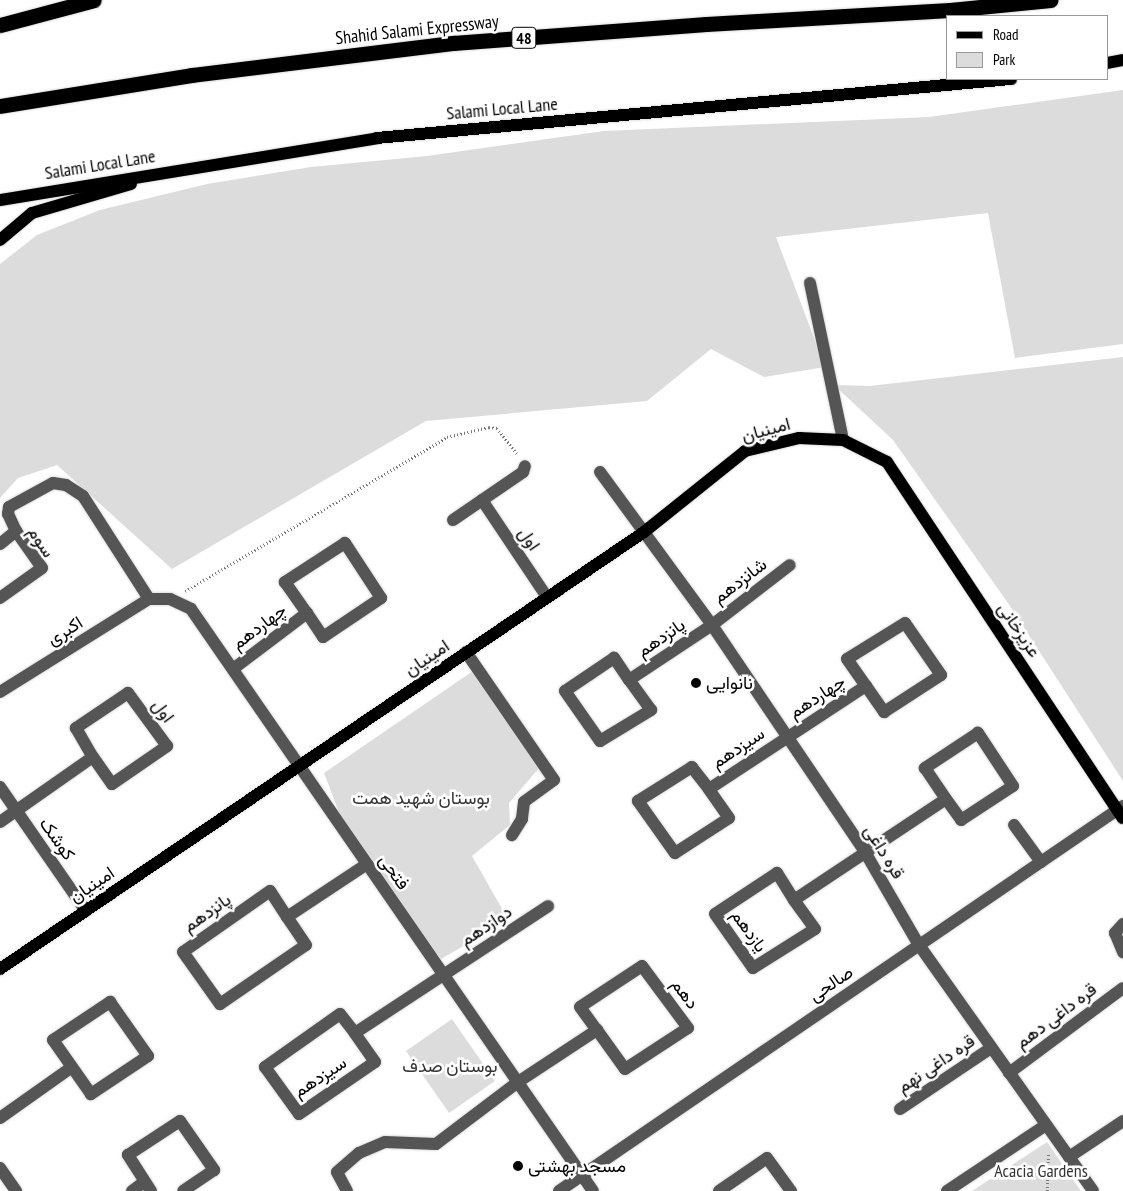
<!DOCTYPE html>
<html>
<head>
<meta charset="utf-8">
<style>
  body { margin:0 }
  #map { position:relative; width:1123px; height:1191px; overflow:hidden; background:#fff; font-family:"PT Sans Narrow",Vazirmatn,sans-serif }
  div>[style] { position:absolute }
  .green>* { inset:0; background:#dcdcdc }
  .path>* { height:2.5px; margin-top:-1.25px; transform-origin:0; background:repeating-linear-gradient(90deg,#777 0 1px,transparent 0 3.5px) }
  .roads { filter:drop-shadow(0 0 1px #dbdbdb) drop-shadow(0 0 1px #dbdbdb) }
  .minor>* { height:12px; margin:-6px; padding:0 6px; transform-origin:6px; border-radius:6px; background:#555 }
  .major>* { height:12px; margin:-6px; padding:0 6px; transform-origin:6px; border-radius:6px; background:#000 }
  .highway>* { height:15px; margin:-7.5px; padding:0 7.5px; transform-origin:7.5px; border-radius:7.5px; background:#000 }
  .dots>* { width:14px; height:14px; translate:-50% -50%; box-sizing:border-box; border:2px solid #fff; border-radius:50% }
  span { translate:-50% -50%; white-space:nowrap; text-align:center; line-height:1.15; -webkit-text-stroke:5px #fff; paint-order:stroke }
  .shield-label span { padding:1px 4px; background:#fff; border:1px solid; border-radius:4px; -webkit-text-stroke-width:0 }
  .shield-label { font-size:16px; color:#000; font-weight:700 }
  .street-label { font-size:18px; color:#000 }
  .poi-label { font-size:18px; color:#000 }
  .left { translate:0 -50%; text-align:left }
  .park-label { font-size:18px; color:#333 }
  .legend { position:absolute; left:946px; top:15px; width:162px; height:65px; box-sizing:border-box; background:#fff; border:1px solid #999; margin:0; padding:6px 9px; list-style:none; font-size:15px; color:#000 }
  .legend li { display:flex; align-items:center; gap:10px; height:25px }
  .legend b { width:25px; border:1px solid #999 }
</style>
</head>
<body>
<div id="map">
  <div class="green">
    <div style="clip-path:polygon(1123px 90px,1123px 344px,1015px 358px,988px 213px,776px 237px,825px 367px,764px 377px,711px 349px,647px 401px,426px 421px,172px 569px,57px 465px,18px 478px,0 498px,0 264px,37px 235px,100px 210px,207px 184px,311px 167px,427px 156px,604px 131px,929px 117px)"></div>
    <div style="clip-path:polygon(1123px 357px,1123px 781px,1010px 606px,893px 440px,834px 385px,870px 386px)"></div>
    <div style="clip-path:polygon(473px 671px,540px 767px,509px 803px,510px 825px,472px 856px,505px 914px,503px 923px,441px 959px,409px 920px,340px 815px,324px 773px)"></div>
    <div style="clip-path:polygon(452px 1019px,495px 1081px,449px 1113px,406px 1051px)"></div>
    <div style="clip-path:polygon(1047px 1142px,1081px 1191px,972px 1191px)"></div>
  </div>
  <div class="path">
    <div style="left:185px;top:591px;width:304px;rotate:-30.4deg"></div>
    <div style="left:447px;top:437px;width:43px;rotate:-13.4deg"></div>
    <div style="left:489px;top:427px;width:8px;rotate:7deg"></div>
    <div style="left:497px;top:428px;width:34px;rotate:52deg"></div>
    <div style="left:1047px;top:1191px;width:38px;rotate:-88deg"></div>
  </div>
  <div class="roads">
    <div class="minor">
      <div style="left:810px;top:283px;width:160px;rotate:78.1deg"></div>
      <div style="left:600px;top:472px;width:190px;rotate:53.8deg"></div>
      <div style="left:712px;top:625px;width:274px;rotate:56deg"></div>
      <div style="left:865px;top:852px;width:108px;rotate:59.9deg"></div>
      <div style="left:919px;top:945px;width:301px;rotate:54.7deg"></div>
      <div style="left:482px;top:500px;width:117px;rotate:56.2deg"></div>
      <div style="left:453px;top:520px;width:85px;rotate:-34.4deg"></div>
      <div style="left:523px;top:472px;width:6px;rotate:-72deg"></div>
      <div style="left:16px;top:531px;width:19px;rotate:-115deg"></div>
      <div style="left:8px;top:514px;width:7px;rotate:-82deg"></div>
      <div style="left:9px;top:507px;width:50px;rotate:-28.6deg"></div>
      <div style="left:53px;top:483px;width:13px;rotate:9deg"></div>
      <div style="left:66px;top:485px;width:20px;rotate:33deg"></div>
      <div style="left:83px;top:496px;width:122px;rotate:57.3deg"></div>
      <div style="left:0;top:544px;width:21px;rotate:-39deg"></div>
      <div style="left:16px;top:531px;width:45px;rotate:54.9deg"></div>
      <div style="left:42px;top:568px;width:52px;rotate:144.5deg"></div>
      <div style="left:149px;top:599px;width:21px"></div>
      <div style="left:170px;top:599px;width:23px;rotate:25deg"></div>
      <div style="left:191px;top:609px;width:707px;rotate:55.37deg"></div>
      <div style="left:466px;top:652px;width:155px;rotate:55.5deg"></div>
      <div style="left:554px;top:780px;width:37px;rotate:144deg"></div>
      <div style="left:524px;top:802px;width:17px;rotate:97deg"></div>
      <div style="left:522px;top:819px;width:19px;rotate:122deg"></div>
      <div style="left:233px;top:669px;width:93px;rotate:-37.1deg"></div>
      <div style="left:307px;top:613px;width:29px;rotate:56deg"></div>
      <div style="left:323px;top:637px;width:70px;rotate:-33.9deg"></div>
      <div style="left:381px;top:598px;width:66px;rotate:-123.2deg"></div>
      <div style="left:345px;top:543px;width:72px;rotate:147deg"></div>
      <div style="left:285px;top:582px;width:38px;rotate:55deg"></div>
      <div style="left:629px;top:680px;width:27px;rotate:-124deg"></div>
      <div style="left:614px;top:658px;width:59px;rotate:146deg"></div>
      <div style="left:565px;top:691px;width:61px;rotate:55deg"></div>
      <div style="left:600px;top:741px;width:60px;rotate:-31.3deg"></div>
      <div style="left:651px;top:710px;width:37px;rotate:-126deg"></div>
      <div style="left:629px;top:680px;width:100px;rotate:-33.5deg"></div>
      <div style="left:712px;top:625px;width:98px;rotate:-37.6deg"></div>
      <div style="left:0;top:692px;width:176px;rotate:-32deg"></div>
      <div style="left:0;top:787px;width:151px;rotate:55.3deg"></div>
      <div style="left:709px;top:789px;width:28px;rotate:-128deg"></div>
      <div style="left:692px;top:767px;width:64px;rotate:147.8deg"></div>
      <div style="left:638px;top:801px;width:64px;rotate:54.6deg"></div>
      <div style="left:675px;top:853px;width:64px;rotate:-32.9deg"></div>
      <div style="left:729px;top:818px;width:35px;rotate:-125deg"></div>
      <div style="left:709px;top:789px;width:188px;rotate:-33.3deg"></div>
      <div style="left:866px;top:686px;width:32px;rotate:55deg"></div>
      <div style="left:884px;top:712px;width:68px;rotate:-33deg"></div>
      <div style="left:941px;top:675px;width:63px;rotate:-124.7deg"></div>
      <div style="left:905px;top:623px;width:68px;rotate:148.2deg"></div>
      <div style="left:847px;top:659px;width:33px;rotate:55deg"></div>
      <div style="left:0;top:822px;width:113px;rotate:-35deg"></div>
      <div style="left:93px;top:757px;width:33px;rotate:55deg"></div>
      <div style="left:112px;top:784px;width:67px;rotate:-34.6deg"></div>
      <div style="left:167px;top:746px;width:66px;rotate:-126.3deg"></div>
      <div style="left:128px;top:693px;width:63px;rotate:146.1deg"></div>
      <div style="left:76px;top:728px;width:34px;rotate:60deg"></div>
      <div style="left:1014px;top:825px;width:46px;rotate:53.9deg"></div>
      <div style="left:794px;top:900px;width:32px;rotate:-122deg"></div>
      <div style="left:777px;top:873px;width:74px;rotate:146.5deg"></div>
      <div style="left:715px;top:914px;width:66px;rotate:54.9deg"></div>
      <div style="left:753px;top:968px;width:73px;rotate:-32.2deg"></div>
      <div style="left:815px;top:929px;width:36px;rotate:-126deg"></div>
      <div style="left:794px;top:900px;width:182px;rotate:-33.6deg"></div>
      <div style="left:946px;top:799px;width:26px;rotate:54deg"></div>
      <div style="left:961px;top:820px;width:62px;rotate:-33.2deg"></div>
      <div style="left:1013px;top:786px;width:64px;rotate:-123.4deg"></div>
      <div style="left:978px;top:733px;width:64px;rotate:146.6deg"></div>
      <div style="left:925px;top:768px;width:37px;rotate:56deg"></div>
      <div style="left:287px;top:917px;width:31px;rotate:-123deg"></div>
      <div style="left:270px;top:891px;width:106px;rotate:145deg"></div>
      <div style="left:183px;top:952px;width:64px;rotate:54.6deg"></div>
      <div style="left:220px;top:1004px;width:104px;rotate:-34.5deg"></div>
      <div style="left:306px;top:945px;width:34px;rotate:-124deg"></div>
      <div style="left:287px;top:917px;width:96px;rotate:-33.5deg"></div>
      <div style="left:1123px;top:924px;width:12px;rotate:132deg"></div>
      <div style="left:1115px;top:933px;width:21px;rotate:67deg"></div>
      <div style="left:110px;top:1002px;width:66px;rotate:54.9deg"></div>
      <div style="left:148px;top:1056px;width:69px;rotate:146.3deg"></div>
      <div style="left:91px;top:1094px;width:66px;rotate:-125.1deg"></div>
      <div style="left:53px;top:1040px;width:69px;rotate:-33.7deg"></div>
      <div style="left:355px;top:1033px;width:24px;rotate:-128deg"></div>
      <div style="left:340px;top:1014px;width:92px;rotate:144.8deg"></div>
      <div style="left:265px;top:1067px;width:58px;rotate:54.1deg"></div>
      <div style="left:299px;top:1114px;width:92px;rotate:-34.4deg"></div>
      <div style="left:375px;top:1062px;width:35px;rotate:-125deg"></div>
      <div style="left:355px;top:1033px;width:231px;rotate:-33.3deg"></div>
      <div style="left:1009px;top:1073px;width:142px;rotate:-36.7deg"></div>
      <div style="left:900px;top:1109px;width:110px;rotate:-33.8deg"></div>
      <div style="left:0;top:1118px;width:88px;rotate:-35.3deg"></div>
      <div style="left:1069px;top:1157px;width:65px;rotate:-33.7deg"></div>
      <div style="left:0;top:1168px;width:28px;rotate:55deg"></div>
      <div style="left:132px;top:1191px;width:15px;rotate:-37deg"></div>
      <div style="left:151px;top:1191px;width:43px;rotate:-122.6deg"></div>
      <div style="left:128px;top:1155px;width:62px;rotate:-33.2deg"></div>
      <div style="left:180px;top:1121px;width:60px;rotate:55.2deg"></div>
      <div style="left:214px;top:1170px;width:37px;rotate:146deg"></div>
      <div style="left:347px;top:1191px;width:21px;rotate:-118deg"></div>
      <div style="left:337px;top:1172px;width:29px;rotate:-41deg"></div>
      <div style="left:359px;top:1153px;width:28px;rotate:-23deg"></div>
      <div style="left:385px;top:1142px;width:51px;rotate:2.2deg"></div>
      <div style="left:436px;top:1144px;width:103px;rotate:-37.1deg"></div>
      <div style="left:518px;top:1082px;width:95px;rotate:-33.4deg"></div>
      <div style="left:597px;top:1030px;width:48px;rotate:54.3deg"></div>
      <div style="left:625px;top:1069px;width:75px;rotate:-33.1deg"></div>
      <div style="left:688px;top:1028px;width:77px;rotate:-126.6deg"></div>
      <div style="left:642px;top:966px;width:74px;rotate:146.5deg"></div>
      <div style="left:580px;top:1007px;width:29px;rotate:54deg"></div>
      <div style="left:559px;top:1191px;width:683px;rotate:-34.32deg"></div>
      <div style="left:719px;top:1191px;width:58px;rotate:-34.5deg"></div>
      <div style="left:767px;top:1158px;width:41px;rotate:54deg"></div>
      <div style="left:947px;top:1191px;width:119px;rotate:-33.7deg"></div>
    </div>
    <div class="major">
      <div style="left:1107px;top:63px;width:16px;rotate:-11deg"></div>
      <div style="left:0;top:200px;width:382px;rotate:-9.3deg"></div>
      <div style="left:377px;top:138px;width:637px;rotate:-5.32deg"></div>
      <div style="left:0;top:240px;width:42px;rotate:-40.2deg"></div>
      <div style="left:32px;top:213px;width:103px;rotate:-16.3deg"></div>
      <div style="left:0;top:969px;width:778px;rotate:-34.16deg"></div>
      <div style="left:644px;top:532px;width:129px;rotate:-38.7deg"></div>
      <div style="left:745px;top:451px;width:56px;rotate:-13.5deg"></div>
      <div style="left:799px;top:438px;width:44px;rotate:2.6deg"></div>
      <div style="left:843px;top:440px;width:49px;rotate:26.6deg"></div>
      <div style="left:887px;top:462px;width:427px;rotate:56.5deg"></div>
    </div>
    <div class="highway">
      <div style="left:0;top:25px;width:97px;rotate:-14.9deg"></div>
      <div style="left:0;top:106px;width:194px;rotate:-9.2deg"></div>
      <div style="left:192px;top:75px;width:263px;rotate:-7deg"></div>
      <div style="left:453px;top:43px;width:254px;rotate:-4.3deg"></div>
      <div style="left:706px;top:24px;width:244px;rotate:-3.3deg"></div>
      <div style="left:950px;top:10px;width:101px;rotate:-5.7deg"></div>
    </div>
  </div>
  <div class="dots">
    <div style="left:696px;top:683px;background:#000"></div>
    <div style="left:518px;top:1166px;background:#000"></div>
  </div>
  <div class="shield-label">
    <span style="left:524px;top:38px">48</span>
  </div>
  <div class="street-label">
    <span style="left:417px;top:30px;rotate:-6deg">Shahid Salami Expressway</span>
    <span style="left:502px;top:109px;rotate:-5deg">Salami Local Lane</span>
    <span style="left:100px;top:165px;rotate:-9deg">Salami Local Lane</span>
    <span style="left:766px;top:430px;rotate:-15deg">امینیان</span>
    <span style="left:529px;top:539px;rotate:56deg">اول</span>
    <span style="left:41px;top:542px;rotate:56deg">سوم</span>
    <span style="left:740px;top:581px;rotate:-37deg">شانزدهم</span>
    <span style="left:259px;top:627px;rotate:-37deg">چهاردهم</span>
    <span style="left:1019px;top:630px;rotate:56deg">عزیزخانی</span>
    <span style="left:65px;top:631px;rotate:-32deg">اکبری</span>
    <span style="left:661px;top:638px;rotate:-34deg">پانزدهم</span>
    <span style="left:427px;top:658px;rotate:-34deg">امینیان</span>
    <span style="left:817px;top:697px;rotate:-33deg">چهاردهم</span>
    <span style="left:163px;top:711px;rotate:54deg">اول</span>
    <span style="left:738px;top:748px;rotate:-33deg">سیزدهم</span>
    <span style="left:57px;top:839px;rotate:55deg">کوشک</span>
    <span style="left:884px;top:852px;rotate:58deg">قره داغی</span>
    <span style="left:394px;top:872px;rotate:55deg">فتحی</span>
    <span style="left:92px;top:885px;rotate:-34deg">امینیان</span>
    <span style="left:207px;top:913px;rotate:-35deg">پانزدهم</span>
    <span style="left:486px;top:926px;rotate:-34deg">دوازدهم</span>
    <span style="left:749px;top:931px;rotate:54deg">یازدهم</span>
    <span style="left:831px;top:984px;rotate:-34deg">صالحی</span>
    <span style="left:685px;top:994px;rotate:54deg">دهم</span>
    <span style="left:1056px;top:1016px;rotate:-37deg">قره داغی دهم</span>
    <span style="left:936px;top:1064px;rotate:-34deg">قره داغی نهم</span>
    <span style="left:320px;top:1077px;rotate:-33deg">سیزدهم</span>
  </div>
  <div class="poi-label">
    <span class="left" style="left:706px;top:683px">نانوایی</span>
    <span class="left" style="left:528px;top:1166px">مسجد بهشتی</span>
  </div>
  <div class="park-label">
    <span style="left:421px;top:798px">بوستان شهید همت</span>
    <span style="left:450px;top:1066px">بوستان صدف</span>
    <span style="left:1041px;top:1171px">Acacia Gardens</span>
  </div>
  <ul class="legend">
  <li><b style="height:6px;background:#000"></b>Road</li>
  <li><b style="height:14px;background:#dcdcdc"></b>Park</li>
  </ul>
</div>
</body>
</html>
